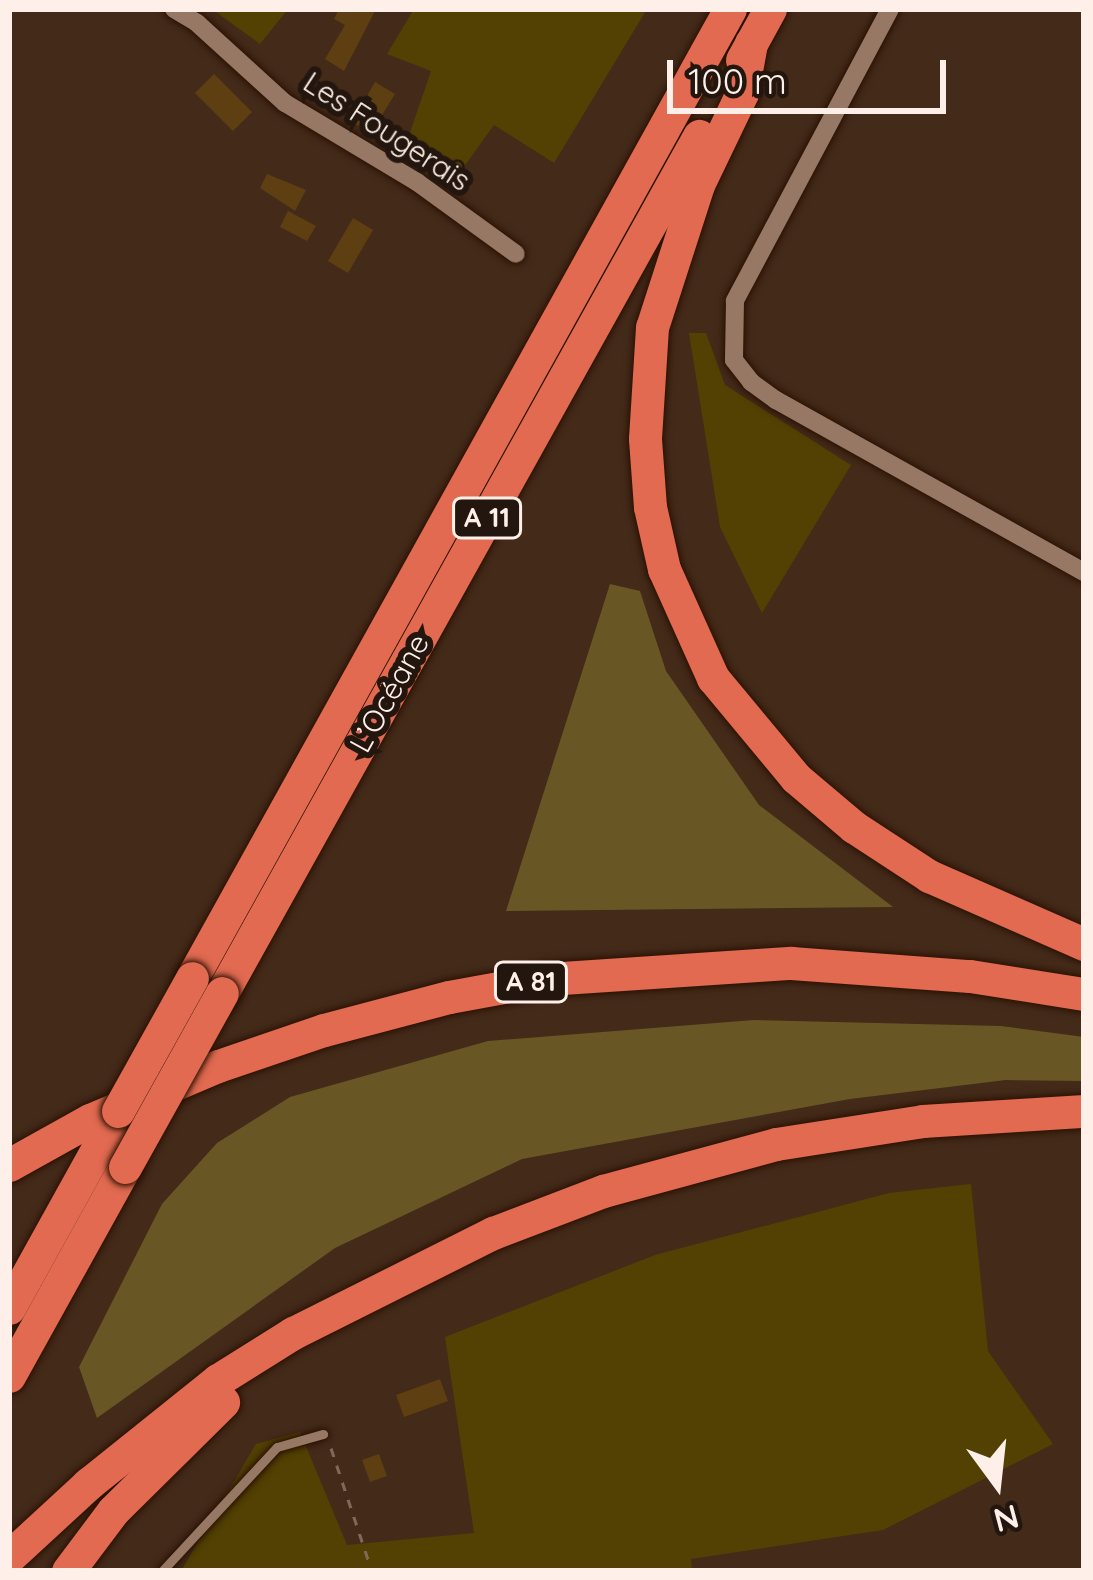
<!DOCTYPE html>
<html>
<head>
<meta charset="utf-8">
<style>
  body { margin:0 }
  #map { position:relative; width:1093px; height:1580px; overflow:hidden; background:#442a19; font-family:Quicksand,sans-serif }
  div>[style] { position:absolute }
  .green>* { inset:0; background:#524103 }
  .forest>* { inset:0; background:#685724 }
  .building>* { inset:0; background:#5e3f12 }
  .path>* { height:3px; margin-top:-1.5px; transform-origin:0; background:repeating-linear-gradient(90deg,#80695b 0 9px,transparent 0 18px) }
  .roads { filter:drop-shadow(0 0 3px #2a1203) drop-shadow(0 0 3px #2a1203) }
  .service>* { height:9px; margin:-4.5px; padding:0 4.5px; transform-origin:4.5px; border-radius:4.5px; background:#967865 }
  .minor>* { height:18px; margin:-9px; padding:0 9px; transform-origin:9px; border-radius:9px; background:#967865 }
  .motorway>* { height:33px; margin:-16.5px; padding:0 16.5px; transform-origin:16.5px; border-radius:16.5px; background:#e16a50 }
  .bridges { filter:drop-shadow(0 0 3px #2a1203) drop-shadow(0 0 3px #2a1203) }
  .motorway-bridge>* { height:33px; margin:-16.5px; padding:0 16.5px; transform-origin:16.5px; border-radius:16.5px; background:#e16a50 }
  span { translate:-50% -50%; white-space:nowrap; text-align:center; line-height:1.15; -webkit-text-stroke:12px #22160f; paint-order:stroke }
  .shield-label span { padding:3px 9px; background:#22160f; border:3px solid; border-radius:9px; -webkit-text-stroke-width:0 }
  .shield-label { font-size:27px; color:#fef0e8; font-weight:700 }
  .street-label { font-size:30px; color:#fef0e8 }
  .frame { position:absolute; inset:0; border:12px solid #fef0e8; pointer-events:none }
  .north { position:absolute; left:937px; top:1424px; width:120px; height:120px; -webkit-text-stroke:9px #22160f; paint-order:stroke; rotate:165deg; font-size:33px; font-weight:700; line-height:48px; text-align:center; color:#fef0e8 }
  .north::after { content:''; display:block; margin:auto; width:42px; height:54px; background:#fef0e8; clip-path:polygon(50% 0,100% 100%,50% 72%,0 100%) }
  .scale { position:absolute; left:667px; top:60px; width:279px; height:54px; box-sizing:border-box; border:6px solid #fef0e8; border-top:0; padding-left:15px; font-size:36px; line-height:42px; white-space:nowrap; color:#fef0e8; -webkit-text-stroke:9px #22160f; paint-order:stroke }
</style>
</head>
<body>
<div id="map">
  <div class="green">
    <div style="clip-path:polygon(212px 9px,288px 9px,260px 44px)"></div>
    <div style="clip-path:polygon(414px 9px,647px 9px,554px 163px,494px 125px,448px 189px,402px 156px,431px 71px,387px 54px)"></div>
    <div style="clip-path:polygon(689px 333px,706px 333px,725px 385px,851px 465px,762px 613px,720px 527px)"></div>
    <div style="clip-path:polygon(971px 1184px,988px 1351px,1053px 1444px,883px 1530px,691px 1559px,692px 1571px,181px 1571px,256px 1444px,300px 1432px,347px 1545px,474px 1533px,445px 1337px,655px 1255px,889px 1193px)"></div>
  </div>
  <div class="forest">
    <div style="clip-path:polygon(610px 584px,640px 591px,666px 671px,759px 805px,893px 907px,506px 911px)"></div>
    <div style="clip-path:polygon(754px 1020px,1001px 1026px,1084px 1037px,1084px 1081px,1006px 1080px,850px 1099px,522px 1159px,335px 1248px,97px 1418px,79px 1367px,162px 1204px,217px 1143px,290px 1097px,488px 1041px)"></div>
  </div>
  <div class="building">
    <div style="clip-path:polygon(339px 9px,376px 9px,344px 71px,325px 59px,345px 25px,334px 19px)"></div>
    <div style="clip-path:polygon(214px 74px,252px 112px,233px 131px,195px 93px)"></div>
    <div style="clip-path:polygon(375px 82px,395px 94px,371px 133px,352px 122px)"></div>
    <div style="clip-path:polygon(267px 174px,306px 190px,295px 211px,260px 188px)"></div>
    <div style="clip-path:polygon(288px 211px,316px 226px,307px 241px,280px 227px)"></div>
    <div style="clip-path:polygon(353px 218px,373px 230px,348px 273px,328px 261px)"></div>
    <div style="clip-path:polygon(440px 1379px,448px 1401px,404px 1417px,396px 1395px)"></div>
    <div style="clip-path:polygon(379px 1454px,387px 1476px,370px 1482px,362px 1460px)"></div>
  </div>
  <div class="path">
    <div style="left:331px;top:1448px;width:130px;rotate:71.6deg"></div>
  </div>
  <div class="roads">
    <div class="service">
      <div style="left:162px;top:1571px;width:169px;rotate:-47.2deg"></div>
      <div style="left:277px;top:1447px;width:48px;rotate:-15.8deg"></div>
    </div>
    <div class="minor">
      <div style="left:174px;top:9px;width:27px;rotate:31deg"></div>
      <div style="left:197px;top:23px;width:119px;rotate:42.3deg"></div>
      <div style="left:285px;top:103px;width:154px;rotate:30.9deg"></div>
      <div style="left:417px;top:182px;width:122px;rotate:36deg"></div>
      <div style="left:890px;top:9px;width:331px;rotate:118deg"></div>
      <div style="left:735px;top:301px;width:59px;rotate:91deg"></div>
      <div style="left:734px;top:360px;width:28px;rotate:52deg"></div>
      <div style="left:751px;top:382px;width:31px;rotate:36deg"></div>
      <div style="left:776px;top:400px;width:353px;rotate:29.2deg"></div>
    </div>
    <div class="motorway">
      <div style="left:751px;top:43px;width:51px;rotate:100.2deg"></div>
      <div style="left:742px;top:93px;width:102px;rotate:115.6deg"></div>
      <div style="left:698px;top:185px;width:149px;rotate:107.9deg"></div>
      <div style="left:652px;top:327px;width:112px;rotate:93.6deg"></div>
      <div style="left:645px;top:439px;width:68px;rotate:85.8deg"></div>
      <div style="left:650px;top:507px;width:64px;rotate:77.3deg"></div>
      <div style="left:664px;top:569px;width:120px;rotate:65.8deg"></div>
      <div style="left:713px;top:678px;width:130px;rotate:50.3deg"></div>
      <div style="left:796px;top:778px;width:76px;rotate:40.2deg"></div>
      <div style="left:854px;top:827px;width:90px;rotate:33.2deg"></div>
      <div style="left:929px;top:876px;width:169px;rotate:23.7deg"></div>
      <div style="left:742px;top:60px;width:58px;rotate:-61.2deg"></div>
      <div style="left:192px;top:978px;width:1108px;rotate:-60.96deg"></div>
      <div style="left:222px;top:993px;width:981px;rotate:-60.9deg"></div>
      <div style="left:9px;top:1165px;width:93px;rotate:-29.1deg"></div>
      <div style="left:90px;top:1120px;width:139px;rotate:-22.9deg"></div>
      <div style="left:218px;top:1066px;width:112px;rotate:-18.8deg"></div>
      <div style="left:324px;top:1030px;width:129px;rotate:-14.8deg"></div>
      <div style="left:449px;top:997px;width:100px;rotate:-10.4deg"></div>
      <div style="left:547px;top:979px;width:245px;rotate:-3.8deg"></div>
      <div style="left:791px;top:963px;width:179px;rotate:4.2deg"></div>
      <div style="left:970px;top:976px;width:115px;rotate:9deg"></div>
      <div style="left:9px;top:1308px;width:225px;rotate:-61deg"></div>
      <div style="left:9px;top:1376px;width:239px;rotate:-61deg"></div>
      <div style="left:9px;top:1557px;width:108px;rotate:-42.7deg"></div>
      <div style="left:88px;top:1484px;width:166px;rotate:-38.7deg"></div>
      <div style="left:218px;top:1380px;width:89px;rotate:-32.1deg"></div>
      <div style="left:293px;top:1333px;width:224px;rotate:-26.6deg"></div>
      <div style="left:493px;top:1233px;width:118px;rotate:-20.9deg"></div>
      <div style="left:603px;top:1191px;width:179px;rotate:-15.2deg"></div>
      <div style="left:776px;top:1144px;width:149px;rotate:-8.9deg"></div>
      <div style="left:923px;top:1121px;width:161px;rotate:-3.6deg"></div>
      <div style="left:68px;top:1571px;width:75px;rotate:-53.1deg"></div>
      <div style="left:113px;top:1511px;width:155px;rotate:-44.7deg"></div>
    </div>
  </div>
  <div class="bridges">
    <div class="motorway-bridge">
      <div style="left:118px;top:1111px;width:152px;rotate:-60.9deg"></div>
      <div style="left:125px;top:1167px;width:199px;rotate:-60.9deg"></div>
    </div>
  </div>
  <div class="shield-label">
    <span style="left:487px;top:518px">A 11</span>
    <span style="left:531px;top:982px">A 81</span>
  </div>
  <div class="street-label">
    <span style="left:387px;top:131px;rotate:33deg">Les Fougerais</span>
    <span style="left:389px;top:693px;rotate:-61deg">L’Océane</span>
  </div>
  <div class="frame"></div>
  <div class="north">N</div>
  <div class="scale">100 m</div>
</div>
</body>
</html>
